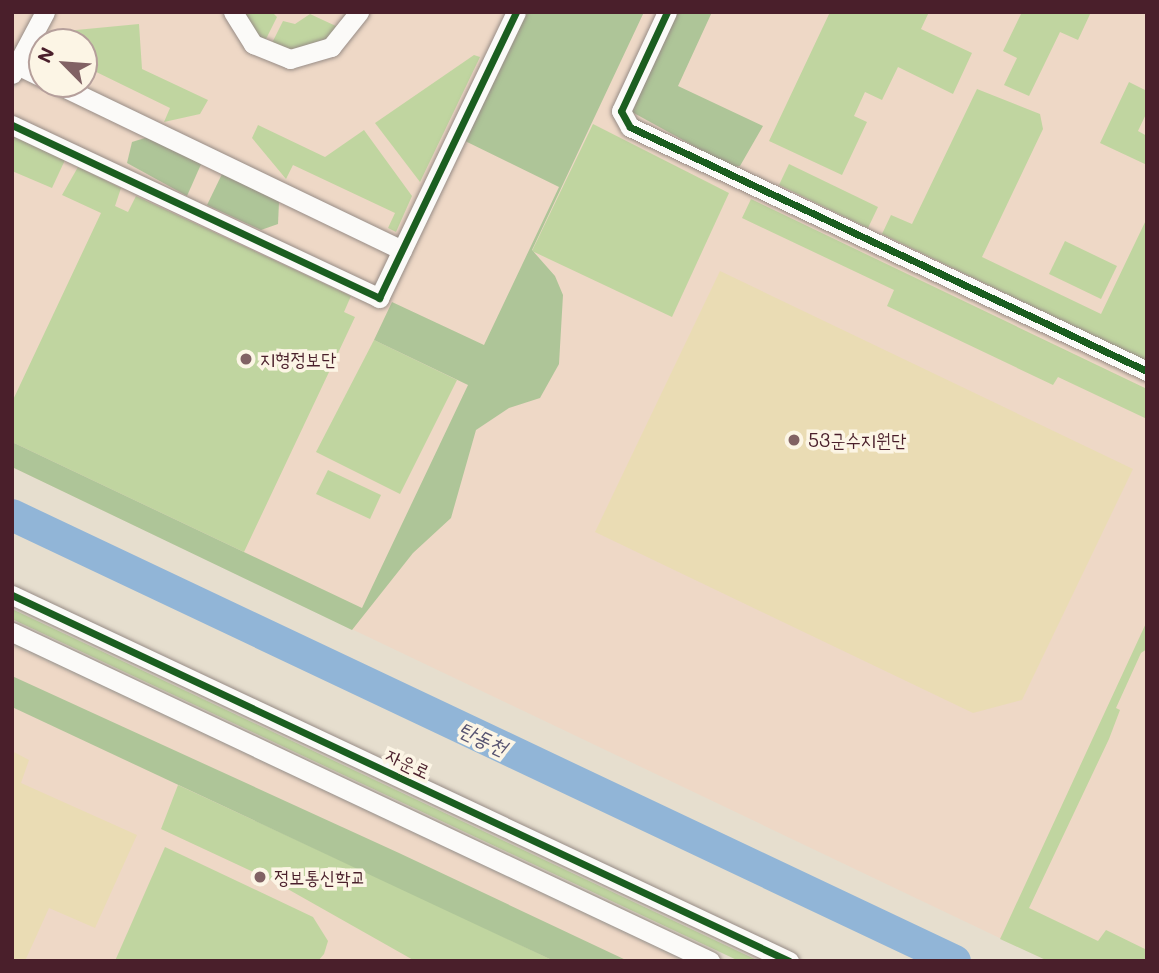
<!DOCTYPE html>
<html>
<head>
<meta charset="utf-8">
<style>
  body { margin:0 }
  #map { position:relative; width:1159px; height:973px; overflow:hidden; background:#e6dece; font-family:Mali,"Poor Story",sans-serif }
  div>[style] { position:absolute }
  .built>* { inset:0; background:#eed8c6 }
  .green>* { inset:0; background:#c0d5a0 }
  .forest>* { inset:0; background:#aec598 }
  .sand>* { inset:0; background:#eadcb4 }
  .river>* { height:32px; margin:-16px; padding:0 16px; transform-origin:16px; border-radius:16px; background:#91b5d7 }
  .roads { filter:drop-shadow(0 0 2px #978c86) drop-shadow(0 0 2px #978c86) }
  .minor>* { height:19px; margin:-9.5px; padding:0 9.5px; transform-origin:9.5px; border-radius:9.5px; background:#fbfaf8 }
  .cycleway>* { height:7px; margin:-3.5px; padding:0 3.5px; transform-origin:3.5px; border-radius:3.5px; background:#1b5e20 }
  .dots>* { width:19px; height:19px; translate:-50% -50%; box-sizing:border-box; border:4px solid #fcf5e5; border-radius:50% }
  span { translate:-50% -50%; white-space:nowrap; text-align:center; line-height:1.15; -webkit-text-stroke:7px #fcf5e5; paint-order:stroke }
  .poi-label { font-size:19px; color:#4a1f2b }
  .left { translate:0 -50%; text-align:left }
  .street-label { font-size:19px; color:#4a1f2b }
  .water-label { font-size:21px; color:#585471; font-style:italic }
  .frame { position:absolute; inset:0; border:14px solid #4a1f2b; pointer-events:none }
  .north { position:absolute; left:28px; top:28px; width:70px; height:70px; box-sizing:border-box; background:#fcf5e5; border:2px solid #b59f9b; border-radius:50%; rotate:295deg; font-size:19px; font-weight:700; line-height:28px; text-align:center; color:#4a1f2b }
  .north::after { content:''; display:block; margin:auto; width:24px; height:32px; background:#816264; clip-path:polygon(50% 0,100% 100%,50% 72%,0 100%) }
</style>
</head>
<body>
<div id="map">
  <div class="built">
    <div style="clip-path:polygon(evenodd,12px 12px,1147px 12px,1147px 961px,1048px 961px,12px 467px,12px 92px,34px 55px,12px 45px,12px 12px,42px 42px,84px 42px,84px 84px,42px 84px,42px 42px)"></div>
    <div style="clip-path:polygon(12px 645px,330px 794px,683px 961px,12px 961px)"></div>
  </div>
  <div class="green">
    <div style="clip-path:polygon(241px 12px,272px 12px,277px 17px,264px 43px)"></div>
    <div style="clip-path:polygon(830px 12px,929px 12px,921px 29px,972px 53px,953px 94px,898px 67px,882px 100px,865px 92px,854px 116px,867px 122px,842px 175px,769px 141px)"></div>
    <div style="clip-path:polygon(1022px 12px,1091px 12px,1078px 40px,1060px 32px,1029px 96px,1004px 85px,1017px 58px,1003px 51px)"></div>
    <div style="clip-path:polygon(310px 14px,338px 27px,330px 37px,301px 51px,270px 47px,283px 21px,295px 24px)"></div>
    <div style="clip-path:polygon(139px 24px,142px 69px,208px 100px,200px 114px,164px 122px,170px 108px,84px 66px,84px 42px,47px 42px,55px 32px)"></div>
    <div style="clip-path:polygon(474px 55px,480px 57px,420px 182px,375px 123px)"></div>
    <div style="clip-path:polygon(1129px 82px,1147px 91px,1147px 112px,1138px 131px,1147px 136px,1147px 165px,1100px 143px)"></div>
    <div style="clip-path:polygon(977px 89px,1040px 114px,1043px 129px,982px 257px,1101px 314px,1147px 218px,1147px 361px,882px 234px,891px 215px,912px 224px)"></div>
    <div style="clip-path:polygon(593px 124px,729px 193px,672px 317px,532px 251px)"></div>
    <div style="clip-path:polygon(258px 125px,325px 157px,364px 130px,412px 196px,396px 232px,388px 228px,395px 213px,293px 165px,286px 179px,252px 138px)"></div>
    <div style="clip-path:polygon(12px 136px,65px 160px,52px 188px,12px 171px)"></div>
    <div style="clip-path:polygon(789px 164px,878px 207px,868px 228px,779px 185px)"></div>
    <div style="clip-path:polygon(78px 167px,121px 188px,115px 206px,128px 212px,136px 196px,351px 296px,344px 312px,355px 317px,244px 552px,12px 442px,12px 402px,101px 213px,62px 195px)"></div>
    <div style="clip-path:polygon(751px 199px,1147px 389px,1147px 419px,1058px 377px,1053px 385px,887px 306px,894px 290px,742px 218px)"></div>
    <div style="clip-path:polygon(1065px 241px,1117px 266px,1101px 299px,1049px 274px)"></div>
    <div style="clip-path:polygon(374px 340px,457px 380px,400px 494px,316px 452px)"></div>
    <div style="clip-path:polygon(328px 470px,381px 495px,370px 519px,316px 494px)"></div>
    <div style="clip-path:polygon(12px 609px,759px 961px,739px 961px,12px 619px)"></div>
    <div style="clip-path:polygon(1147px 621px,1147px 649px,1141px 653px,1116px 708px,1120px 710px,1109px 739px,1029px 908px,1098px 941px,1106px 930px,1147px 950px,1147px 961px,1048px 961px,1000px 939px)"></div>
    <div style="clip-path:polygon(178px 785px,441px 907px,554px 961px,415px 961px,277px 883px,161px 829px)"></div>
    <div style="clip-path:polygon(165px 847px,313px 917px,328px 941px,324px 954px,318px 961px,115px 961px)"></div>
  </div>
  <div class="forest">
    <div style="clip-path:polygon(524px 12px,644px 12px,532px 250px,555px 276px,563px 295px,559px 364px,540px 398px,509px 408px,476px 430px,451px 518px,413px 553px,352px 630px,12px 467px,12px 442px,362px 608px,468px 385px,374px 340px,392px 302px,484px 345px,559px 187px,463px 140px)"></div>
    <div style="clip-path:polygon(675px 12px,712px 12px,678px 86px,763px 126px,740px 166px,732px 167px,632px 112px)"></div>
    <div style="clip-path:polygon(148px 137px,202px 162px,187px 196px,127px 163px,132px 142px)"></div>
    <div style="clip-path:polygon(223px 172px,279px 202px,278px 224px,261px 230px,207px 205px)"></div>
    <div style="clip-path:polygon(12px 676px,399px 853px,628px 961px,554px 961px,12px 707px)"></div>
  </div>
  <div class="sand">
    <div style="clip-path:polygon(720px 271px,1133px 469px,1022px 700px,973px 713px,595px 532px)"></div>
    <div style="clip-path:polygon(12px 751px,29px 760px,21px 783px,137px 835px,95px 928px,49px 908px,25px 961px,12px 961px)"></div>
  </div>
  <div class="river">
    <div style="left:12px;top:515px;width:1043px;rotate:25.31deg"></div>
  </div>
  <div class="roads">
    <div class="minor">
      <div style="left:233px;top:12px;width:38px;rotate:58deg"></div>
      <div style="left:253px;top:44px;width:40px;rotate:22deg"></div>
      <div style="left:290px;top:59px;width:43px;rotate:-16.3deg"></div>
      <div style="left:331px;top:47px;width:45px;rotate:-51.3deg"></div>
      <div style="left:667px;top:12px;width:109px;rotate:114.9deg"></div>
      <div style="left:621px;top:111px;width:18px;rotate:61deg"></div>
      <div style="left:630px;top:127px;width:572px;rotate:25.27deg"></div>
      <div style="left:17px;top:65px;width:28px;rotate:26deg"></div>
      <div style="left:12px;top:74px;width:70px;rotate:-62deg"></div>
      <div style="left:57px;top:84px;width:383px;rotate:25.7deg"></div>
      <div style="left:12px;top:125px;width:406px;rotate:25.2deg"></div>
      <div style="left:379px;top:298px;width:317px;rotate:-64.4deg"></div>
      <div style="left:12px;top:595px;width:859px;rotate:25.22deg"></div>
      <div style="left:12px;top:632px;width:772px;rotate:25.24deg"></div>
    </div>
  </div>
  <div class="cycleway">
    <div style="left:667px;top:12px;width:109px;rotate:114.9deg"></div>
    <div style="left:621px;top:111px;width:18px;rotate:61deg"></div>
    <div style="left:630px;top:127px;width:572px;rotate:25.27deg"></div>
    <div style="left:12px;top:125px;width:406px;rotate:25.2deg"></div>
    <div style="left:379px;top:298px;width:317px;rotate:-64.4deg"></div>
    <div style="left:12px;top:595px;width:859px;rotate:25.22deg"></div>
  </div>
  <div class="dots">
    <div style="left:246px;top:359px;background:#816264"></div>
    <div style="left:794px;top:440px;background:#816264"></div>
    <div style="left:260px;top:877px;background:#816264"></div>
  </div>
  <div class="poi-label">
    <span class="left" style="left:260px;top:359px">지형정보단</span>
    <span class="left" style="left:808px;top:440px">53군수지원단</span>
    <span class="left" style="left:274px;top:877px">정보통신학교</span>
  </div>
  <div class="street-label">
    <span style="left:408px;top:763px;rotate:25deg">자운로</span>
  </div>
  <div class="water-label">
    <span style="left:483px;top:738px;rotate:25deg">탄동천</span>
  </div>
  <div class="frame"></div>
  <div class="north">N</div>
</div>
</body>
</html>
